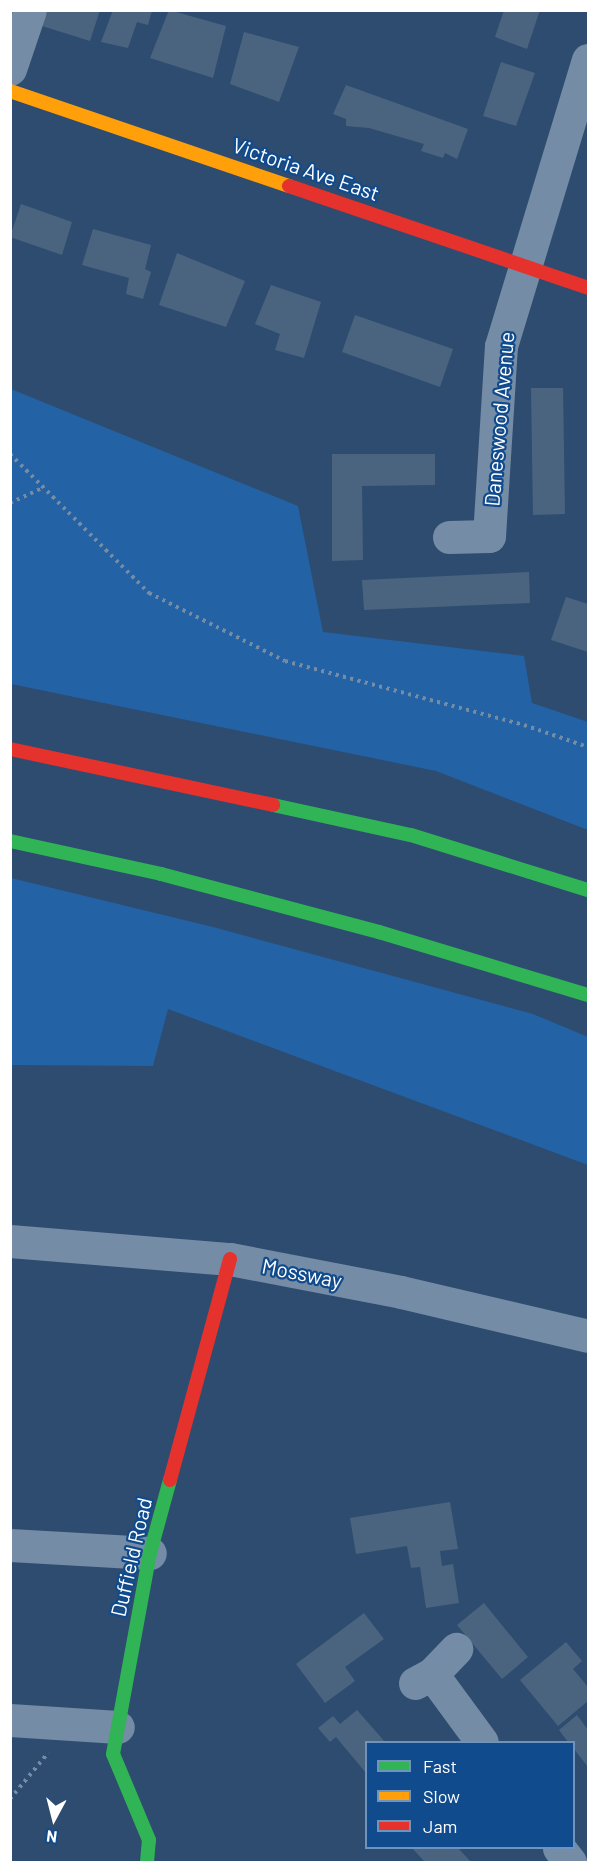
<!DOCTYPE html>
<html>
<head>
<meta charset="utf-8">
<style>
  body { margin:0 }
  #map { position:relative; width:599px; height:1873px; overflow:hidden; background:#2d4c70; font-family:Barlow,sans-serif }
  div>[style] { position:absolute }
  .green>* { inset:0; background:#2362a4 }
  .building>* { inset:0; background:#4a6480 }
  .path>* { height:4px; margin-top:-2px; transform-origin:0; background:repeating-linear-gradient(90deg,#748ca5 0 3px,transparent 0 7.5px) }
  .street>* { height:33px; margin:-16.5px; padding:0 16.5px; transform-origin:16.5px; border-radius:16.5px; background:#748ca5 }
  .fast>* { height:14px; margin:-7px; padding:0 7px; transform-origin:7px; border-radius:7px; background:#30b455 }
  .slow>* { height:14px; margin:-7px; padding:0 7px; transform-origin:7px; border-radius:7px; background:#ff9f0a }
  .jam>* { height:14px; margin:-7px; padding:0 7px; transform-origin:7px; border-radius:7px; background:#e5322d }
  span { translate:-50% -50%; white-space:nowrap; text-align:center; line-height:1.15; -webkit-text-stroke:4.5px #104b8d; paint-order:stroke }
  .street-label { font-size:21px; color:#fff }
  .frame { position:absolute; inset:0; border:12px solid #fff; pointer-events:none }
  .legend { position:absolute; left:365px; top:1741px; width:210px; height:108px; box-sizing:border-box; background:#104b8d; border:2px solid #7093bb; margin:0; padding:8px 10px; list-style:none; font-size:18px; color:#fff }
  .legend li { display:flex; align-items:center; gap:12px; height:30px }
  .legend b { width:30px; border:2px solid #7093bb }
  .north { position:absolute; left:24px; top:1789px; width:60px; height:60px; -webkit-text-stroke:4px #104b8d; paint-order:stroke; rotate:187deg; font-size:16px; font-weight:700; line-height:24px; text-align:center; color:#fff }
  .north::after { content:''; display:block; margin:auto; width:21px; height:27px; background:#fff; clip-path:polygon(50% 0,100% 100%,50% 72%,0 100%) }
</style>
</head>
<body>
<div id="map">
  <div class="green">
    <div style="clip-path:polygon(11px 389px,298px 506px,323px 632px,524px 656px,532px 703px,588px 722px,588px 830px,436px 771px,11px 684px)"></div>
    <div style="clip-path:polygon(11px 878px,213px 927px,533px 1014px,588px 1037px,588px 1165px,168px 1009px,153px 1066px,11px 1065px)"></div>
  </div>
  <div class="building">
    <div style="clip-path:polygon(48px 10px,100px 10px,90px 41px,42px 26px)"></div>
    <div style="clip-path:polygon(113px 10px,152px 10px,148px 25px,137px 22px,128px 48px,101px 42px)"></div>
    <div style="clip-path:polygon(169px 10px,226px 26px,213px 78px,150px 58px)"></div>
    <div style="clip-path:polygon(504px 10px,540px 10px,527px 49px,495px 37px)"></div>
    <div style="clip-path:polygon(244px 32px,299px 47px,279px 102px,230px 84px)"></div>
    <div style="clip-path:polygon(501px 62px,535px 73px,516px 126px,483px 116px)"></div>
    <div style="clip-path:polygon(346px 85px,468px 129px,457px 159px,445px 153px,443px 158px,421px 151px,424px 144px,369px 128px,346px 126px,346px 119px,333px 114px)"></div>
    <div style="clip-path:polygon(21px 204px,72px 222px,62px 255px,10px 237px)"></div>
    <div style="clip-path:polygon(93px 229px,151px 245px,145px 269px,151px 272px,143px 299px,126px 294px,129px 278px,82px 265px)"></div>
    <div style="clip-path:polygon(177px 253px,245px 281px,226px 327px,159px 305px)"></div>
    <div style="clip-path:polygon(271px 285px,321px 302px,304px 358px,275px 350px,280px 334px,255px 324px)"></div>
    <div style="clip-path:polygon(355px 315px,453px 349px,440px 387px,342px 352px)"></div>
    <div style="clip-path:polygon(531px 388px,563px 388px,565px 514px,533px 515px)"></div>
    <div style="clip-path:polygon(332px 454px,435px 454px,435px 485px,362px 486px,363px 560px,332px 561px)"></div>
    <div style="clip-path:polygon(529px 572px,530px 603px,364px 610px,362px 580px)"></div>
    <div style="clip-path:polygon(566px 597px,588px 604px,588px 652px,551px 640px)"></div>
    <div style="clip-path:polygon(450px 1502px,458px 1549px,440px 1551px,442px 1566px,453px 1564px,459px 1603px,426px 1608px,420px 1567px,411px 1568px,407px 1546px,356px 1554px,350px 1518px)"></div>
    <div style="clip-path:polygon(484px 1603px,528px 1657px,502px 1679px,457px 1625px)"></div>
    <div style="clip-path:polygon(364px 1613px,384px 1639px,345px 1667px,355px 1681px,325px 1703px,296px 1664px)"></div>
    <div style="clip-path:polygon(566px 1642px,582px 1661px,573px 1669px,588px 1687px,588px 1701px,558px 1726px,520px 1680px)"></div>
    <div style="clip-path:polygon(357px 1710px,385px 1742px,366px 1742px,366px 1773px,336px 1737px,330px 1742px,318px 1728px,333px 1716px,340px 1724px)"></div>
    <div style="clip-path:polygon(577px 1715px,588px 1730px,588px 1767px,574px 1749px,574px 1742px,568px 1742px,559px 1730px)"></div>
    <div style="clip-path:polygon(412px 1848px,458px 1848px,471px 1862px,425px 1862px)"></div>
  </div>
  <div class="path">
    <div style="left:10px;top:454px;width:197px;rotate:45deg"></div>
    <div style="left:149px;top:593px;width:152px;rotate:26.6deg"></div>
    <div style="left:285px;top:661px;width:247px;rotate:15deg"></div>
    <div style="left:524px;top:725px;width:68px;rotate:19deg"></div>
    <div style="left:10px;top:503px;width:38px;rotate:-25deg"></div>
    <div style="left:10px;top:1799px;width:60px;rotate:-50.4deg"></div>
  </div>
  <div class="street">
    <div style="left:10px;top:69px;width:62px;rotate:-71.3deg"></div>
    <div style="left:449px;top:537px;width:40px;rotate:-1.4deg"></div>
    <div style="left:489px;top:536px;width:190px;rotate:-86.4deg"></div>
    <div style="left:501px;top:346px;width:299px;rotate:-73.1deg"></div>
    <div style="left:10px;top:1241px;width:221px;rotate:4.7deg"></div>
    <div style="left:230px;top:1259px;width:174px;rotate:10.9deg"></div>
    <div style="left:401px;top:1292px;width:192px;rotate:13.2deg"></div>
    <div style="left:10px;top:1545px;width:140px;rotate:3.3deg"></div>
    <div style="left:432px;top:1674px;width:84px;rotate:53.7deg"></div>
    <div style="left:415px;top:1683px;width:19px;rotate:-28deg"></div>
    <div style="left:432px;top:1674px;width:35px;rotate:-46deg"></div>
    <div style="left:10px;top:1720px;width:108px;rotate:3.7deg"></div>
    <div style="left:559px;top:1848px;width:18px;rotate:52deg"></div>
  </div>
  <div class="fast">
    <div style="left:273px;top:805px;width:141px;rotate:12.3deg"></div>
    <div style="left:411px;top:835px;width:185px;rotate:17.3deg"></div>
    <div style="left:10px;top:841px;width:155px;rotate:12.3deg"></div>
    <div style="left:161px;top:874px;width:226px;rotate:14.9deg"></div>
    <div style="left:379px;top:932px;width:218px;rotate:16.8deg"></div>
    <div style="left:147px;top:1862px;width:22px;rotate:-85deg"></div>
    <div style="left:149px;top:1840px;width:93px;rotate:-112.7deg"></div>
    <div style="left:113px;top:1754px;width:204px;rotate:-79.6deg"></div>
    <div style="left:150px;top:1553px;width:76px;rotate:-74.7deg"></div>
  </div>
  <div class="slow">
    <div style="left:10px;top:91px;width:295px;rotate:18.8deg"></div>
  </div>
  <div class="jam">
    <div style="left:289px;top:186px;width:316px;rotate:18.8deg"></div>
    <div style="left:10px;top:749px;width:269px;rotate:12deg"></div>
    <div style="left:170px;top:1480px;width:229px;rotate:-74.8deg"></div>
  </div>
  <div class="street-label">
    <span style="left:306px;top:169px;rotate:19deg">Victoria Ave East</span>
    <span style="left:499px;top:419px;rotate:-85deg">Daneswood Avenue</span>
    <span style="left:302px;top:1273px;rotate:11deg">Mossway</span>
    <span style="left:131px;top:1557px;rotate:-77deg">Duffield Road</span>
  </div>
  <div class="frame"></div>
  <ul class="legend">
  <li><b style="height:8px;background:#30b455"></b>Fast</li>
  <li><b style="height:8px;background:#ff9f0a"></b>Slow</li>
  <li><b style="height:8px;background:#e5322d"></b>Jam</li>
  </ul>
  <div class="north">N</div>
</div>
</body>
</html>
